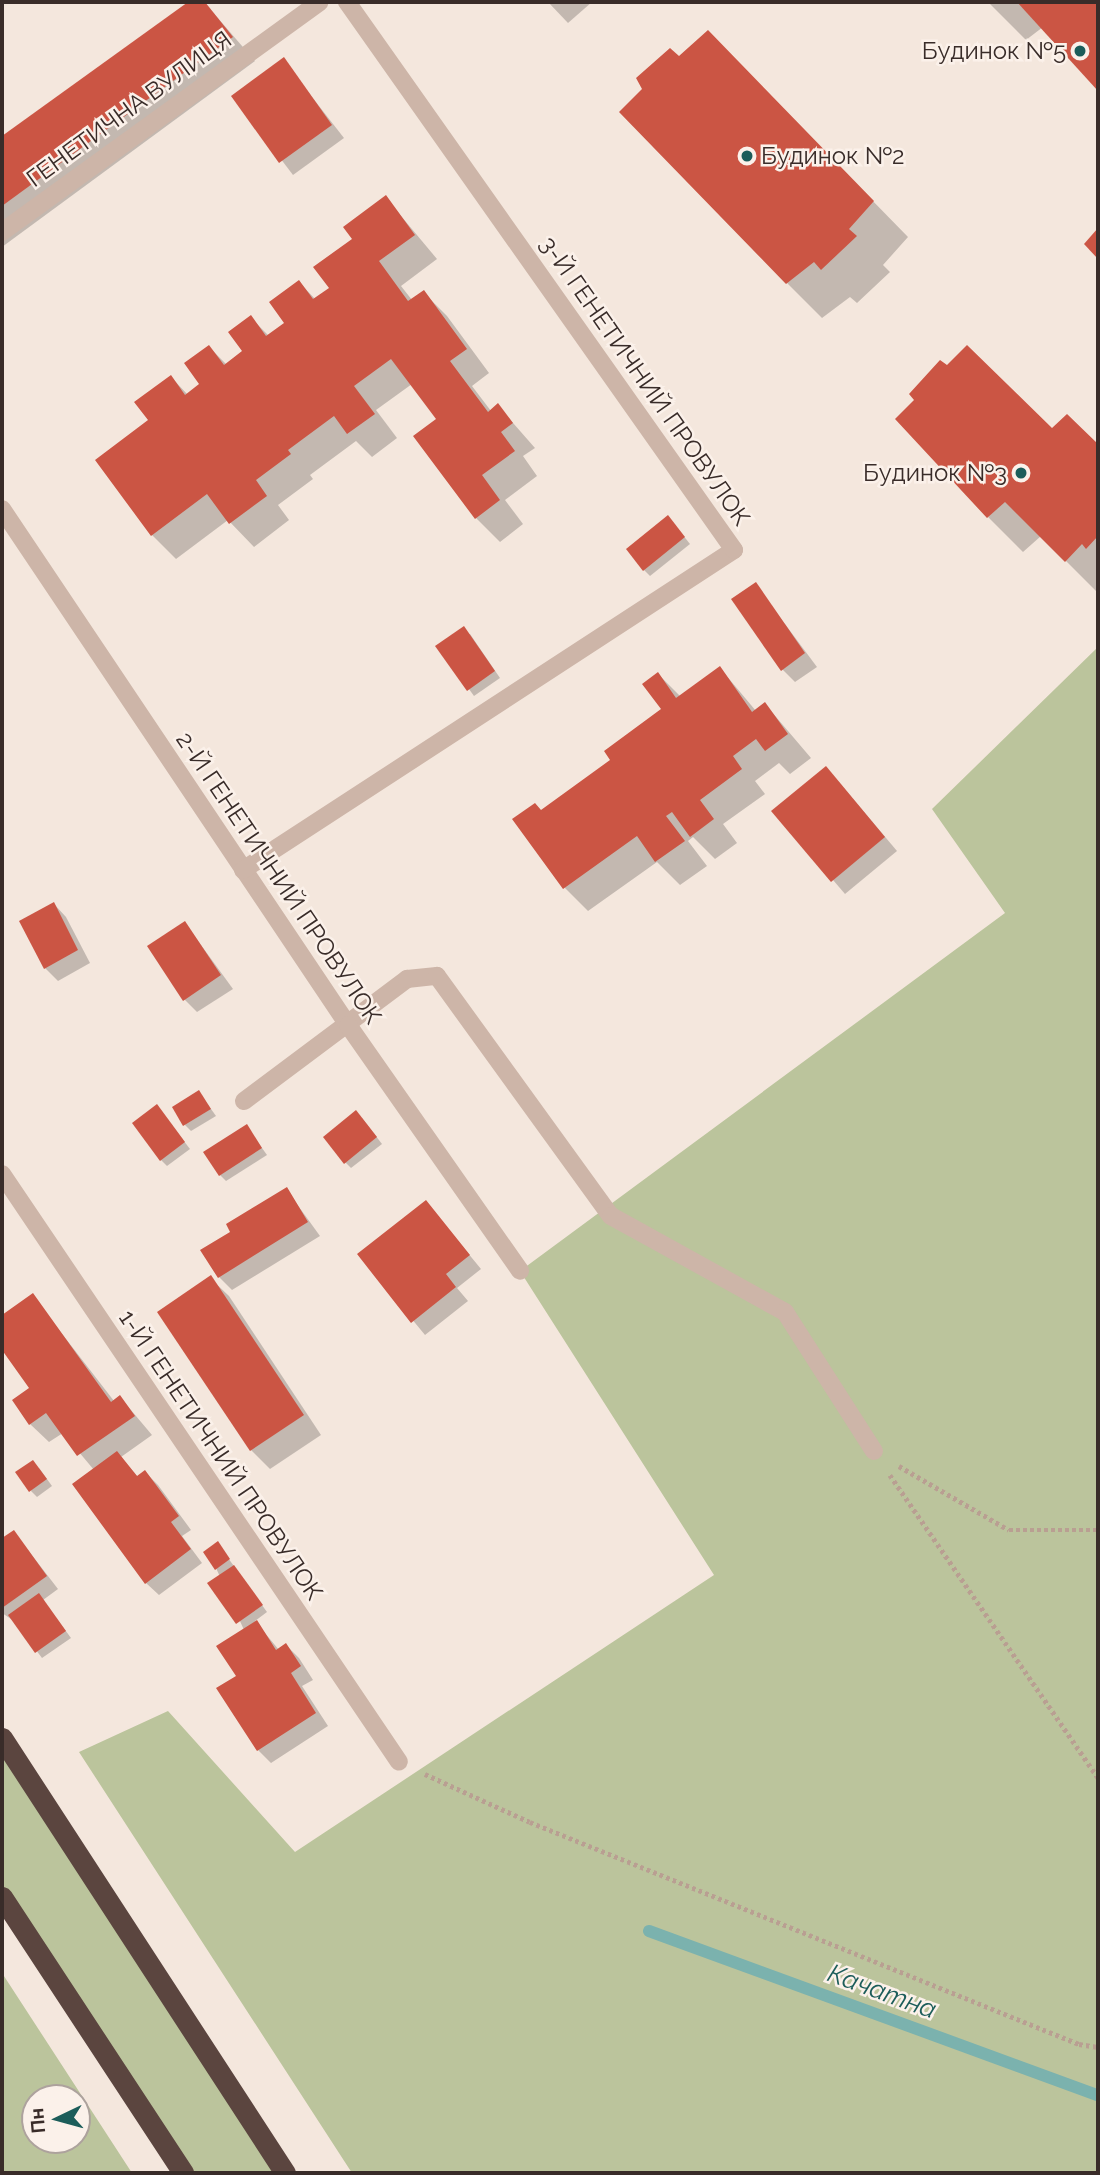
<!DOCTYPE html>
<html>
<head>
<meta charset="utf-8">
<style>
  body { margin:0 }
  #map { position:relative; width:1100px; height:2175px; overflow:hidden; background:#f4e7dd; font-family:Raleway,sans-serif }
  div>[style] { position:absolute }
  .green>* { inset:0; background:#bbc49c }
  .shadow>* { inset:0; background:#0003 }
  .stream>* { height:12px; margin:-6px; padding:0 6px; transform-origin:6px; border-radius:6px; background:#7bb2ae }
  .building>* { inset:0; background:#cb5544 }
  .path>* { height:4.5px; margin-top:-2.25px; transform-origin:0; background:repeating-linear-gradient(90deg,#b99f92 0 3.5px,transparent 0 7px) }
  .lane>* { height:18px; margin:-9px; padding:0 9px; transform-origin:9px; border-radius:9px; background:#cdb5a8 }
  .street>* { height:18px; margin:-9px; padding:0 9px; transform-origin:9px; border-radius:9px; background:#cdb5a8 }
  .highway>* { height:21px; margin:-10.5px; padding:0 10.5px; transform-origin:10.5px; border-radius:10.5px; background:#5b453f }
  .dots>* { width:19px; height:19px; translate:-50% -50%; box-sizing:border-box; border:4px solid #fbf1ea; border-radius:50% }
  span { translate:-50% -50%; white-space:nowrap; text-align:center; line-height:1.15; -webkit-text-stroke:5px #fbf1ea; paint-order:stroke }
  .poi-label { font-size:24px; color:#392c29 }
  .right { translate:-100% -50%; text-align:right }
  .left { translate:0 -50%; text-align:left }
  .street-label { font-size:24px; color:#392c29 }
  .water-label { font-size:26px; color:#1c5d5a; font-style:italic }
  .frame { position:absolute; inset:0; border:4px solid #392c29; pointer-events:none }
  .north { position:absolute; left:21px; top:2084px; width:70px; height:70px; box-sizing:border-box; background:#fbf1ea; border:2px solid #ada29d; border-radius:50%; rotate:265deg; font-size:19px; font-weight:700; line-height:28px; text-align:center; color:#392c29 }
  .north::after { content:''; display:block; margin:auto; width:24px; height:32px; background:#1c5d5a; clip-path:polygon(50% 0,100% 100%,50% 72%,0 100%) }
</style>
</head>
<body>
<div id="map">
  <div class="green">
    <div style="clip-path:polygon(1098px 647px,1098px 2173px,352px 2173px,79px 1752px,168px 1711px,295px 1852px,714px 1575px,520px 1271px,1005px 913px,932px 809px)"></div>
    <div style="clip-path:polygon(2px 1738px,285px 2173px,183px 2173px,2px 1897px)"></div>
    <div style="clip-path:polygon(evenodd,2px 1973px,132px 2173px,2px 2173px,2px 1973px,77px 2098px,77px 2140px,35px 2140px,35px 2098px,77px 2098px)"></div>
  </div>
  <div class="shadow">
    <div style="clip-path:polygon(191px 2px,204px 2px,255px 61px,2px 247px,2px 139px)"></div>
    <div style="clip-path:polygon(548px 2px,592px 2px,568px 23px)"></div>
    <div style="clip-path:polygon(988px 2px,1098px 2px,1098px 88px,1043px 27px,1026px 40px)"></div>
    <div style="clip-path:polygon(679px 58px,743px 68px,908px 237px,883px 265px,890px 272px,857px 303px,850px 297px,822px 318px,787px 283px)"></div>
    <div style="clip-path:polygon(283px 60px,344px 138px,293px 175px,233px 96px)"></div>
    <div style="clip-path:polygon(386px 198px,437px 259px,401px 286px,412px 300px,423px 292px,447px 316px,489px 373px,472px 386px,491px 411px,498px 406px,535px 448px,523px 456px,537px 476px,505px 500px,523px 524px,500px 542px,476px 518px,438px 420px,412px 384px,376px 410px,397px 438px,372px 457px,356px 441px,310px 475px,313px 479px,278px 505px,289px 520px,254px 547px,228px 520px,176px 559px,152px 535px,97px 460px,151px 421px,171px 377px,188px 395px,201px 385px,209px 347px,227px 365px,245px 352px,250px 317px,269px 336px,287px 323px,299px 282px,316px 300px,331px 288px,355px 239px)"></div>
    <div style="clip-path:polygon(1067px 416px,1098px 447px,1098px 593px,1041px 536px,1023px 552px,988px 517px)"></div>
    <div style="clip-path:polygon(674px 524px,690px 544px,650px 576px,644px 570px)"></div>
    <div style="clip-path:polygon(755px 584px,817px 667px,795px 682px,782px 669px)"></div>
    <div style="clip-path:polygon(470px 634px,500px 678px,474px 696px,438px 646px)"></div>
    <div style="clip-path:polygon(720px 668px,756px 711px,765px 704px,811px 758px,790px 774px,779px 763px,755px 781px,765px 794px,723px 824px,737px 843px,715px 859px,693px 837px,688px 841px,707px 866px,680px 885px,657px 862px,588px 911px,565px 888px,541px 812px,613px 760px,663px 710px,658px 674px,681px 697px)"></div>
    <div style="clip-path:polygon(838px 781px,897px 851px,845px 894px,774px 811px)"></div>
    <div style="clip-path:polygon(54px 904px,66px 917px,90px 963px,58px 981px,45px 968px)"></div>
    <div style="clip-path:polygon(185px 923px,233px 989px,197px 1012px,184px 999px)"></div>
    <div style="clip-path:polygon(199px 1092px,216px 1116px,191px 1131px,185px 1125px)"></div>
    <div style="clip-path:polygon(157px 1106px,190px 1149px,167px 1166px,161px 1160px)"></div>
    <div style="clip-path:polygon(362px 1118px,382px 1144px,351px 1168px,345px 1162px)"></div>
    <div style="clip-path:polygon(247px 1127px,267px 1155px,226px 1181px,220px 1175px)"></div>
    <div style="clip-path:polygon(286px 1189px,320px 1236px,232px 1290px,219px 1277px,232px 1232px)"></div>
    <div style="clip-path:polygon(426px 1202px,481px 1269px,457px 1288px,468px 1301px,425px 1335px,359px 1255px)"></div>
    <div style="clip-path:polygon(210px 1278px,229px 1296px,321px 1435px,270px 1469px,251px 1450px)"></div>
    <div style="clip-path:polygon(32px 1295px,114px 1401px,120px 1397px,152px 1435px,121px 1457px,138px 1477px,145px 1472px,158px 1485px,191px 1530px,182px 1536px,202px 1563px,159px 1595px,146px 1583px,94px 1470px,63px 1433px,49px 1442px,30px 1424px,31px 1388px,2px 1347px,2px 1317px)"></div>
    <div style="clip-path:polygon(39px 1468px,52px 1486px,37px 1497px,31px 1491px)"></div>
    <div style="clip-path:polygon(14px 1532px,58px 1589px,43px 1600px,71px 1638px,42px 1658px,14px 1621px,2px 1613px,2px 1540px)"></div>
    <div style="clip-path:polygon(218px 1544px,267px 1612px,255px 1621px,279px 1650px,286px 1645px,299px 1658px,313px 1680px,302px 1686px,328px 1726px,271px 1763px,258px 1750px,238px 1677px,244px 1630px,216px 1568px)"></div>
  </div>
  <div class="stream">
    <div style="left:649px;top:1931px;width:478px;rotate:20.1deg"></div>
  </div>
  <div class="building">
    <div style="clip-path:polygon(188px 2px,205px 2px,233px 37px,2px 206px,2px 136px)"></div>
    <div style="clip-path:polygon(1017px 2px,1098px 2px,1098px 91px,1027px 13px)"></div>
    <div style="clip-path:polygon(708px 30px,874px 201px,849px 229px,857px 236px,821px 270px,814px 262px,786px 284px,619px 112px,642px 89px,636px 78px,670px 48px,679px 56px)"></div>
    <div style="clip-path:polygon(284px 57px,332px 125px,279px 163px,231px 96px)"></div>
    <div style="clip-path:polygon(386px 195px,415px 235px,379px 261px,408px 301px,424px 290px,467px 349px,450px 361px,488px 412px,498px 403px,513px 423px,501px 432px,515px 451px,482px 475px,500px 500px,475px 519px,413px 436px,436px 419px,391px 359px,354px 386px,375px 414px,347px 434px,334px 416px,288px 450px,291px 454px,256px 480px,267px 496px,229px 524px,207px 494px,151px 536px,95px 460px,148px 420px,134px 402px,171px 375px,185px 395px,199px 384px,184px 363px,209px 345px,224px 365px,242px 351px,228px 332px,251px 315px,266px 336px,284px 323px,269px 302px,299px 280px,313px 299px,329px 288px,313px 267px,352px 239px,343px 227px)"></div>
    <div style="clip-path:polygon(1098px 228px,1098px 259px,1084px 244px)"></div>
    <div style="clip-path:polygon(967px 345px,1052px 428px,1067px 414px,1098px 444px,1098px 536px,1086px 549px,1082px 544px,1065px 562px,1005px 502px,987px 518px,895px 419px,914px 400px,909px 394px,940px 360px,947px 365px)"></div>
    <div style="clip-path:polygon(668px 515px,685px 537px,643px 571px,626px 549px)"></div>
    <div style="clip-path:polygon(756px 582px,805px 653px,781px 671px,731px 599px)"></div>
    <div style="clip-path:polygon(464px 626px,495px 671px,467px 691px,435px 646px)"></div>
    <div style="clip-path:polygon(720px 666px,752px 712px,765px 702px,788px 734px,765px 751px,756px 739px,733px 756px,742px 769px,700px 800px,714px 819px,690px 837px,672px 812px,666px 816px,685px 841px,655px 862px,637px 836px,563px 889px,512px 819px,535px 803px,541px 810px,610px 760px,604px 751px,661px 709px,642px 684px,658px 672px,676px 698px)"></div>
    <div style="clip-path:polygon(826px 766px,885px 837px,831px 882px,771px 811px)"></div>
    <div style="clip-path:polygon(54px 902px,78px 950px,44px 969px,19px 921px)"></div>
    <div style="clip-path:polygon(185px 921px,221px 975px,183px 1001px,147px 946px)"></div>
    <div style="clip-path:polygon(199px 1090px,211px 1109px,183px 1126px,172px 1107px)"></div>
    <div style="clip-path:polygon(157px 1104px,185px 1142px,160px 1161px,132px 1123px)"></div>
    <div style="clip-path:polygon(356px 1110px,377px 1137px,344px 1164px,323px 1137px)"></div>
    <div style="clip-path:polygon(247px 1124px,262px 1148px,219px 1176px,203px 1152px)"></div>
    <div style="clip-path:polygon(287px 1187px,308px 1222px,218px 1278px,200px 1250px,230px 1232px,226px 1224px)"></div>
    <div style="clip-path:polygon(426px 1200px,470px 1255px,446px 1274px,456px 1287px,411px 1323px,357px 1254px)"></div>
    <div style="clip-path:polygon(211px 1275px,304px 1415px,250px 1451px,157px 1312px)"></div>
    <div style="clip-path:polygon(33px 1293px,111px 1402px,120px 1395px,135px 1416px,77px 1456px,46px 1413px,29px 1425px,12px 1400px,29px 1388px,2px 1350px,2px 1315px)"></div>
    <div style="clip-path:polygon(117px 1451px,137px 1476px,145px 1470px,179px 1516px,171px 1522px,191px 1549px,145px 1584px,72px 1484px)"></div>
    <div style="clip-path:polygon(33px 1460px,47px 1479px,29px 1492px,15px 1472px)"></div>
    <div style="clip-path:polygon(14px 1530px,47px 1576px,2px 1608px,2px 1538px)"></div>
    <div style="clip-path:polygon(218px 1541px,230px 1559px,215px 1570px,203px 1552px)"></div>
    <div style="clip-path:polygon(234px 1565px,263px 1605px,236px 1624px,207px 1583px)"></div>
    <div style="clip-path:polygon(39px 1593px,66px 1631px,35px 1653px,8px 1615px)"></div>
    <div style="clip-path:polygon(257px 1620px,276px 1650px,286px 1643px,301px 1666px,291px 1673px,316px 1713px,257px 1751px,216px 1688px,236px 1676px,216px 1646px)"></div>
  </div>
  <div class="path">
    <div style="left:899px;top:1466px;width:127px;rotate:30.2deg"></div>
    <div style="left:1009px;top:1530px;width:89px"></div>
    <div style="left:890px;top:1475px;width:368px;rotate:55.5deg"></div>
    <div style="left:425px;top:1774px;width:115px;rotate:24.6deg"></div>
    <div style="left:530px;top:1822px;width:592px;rotate:22.02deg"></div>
    <div style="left:1079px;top:2044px;width:19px;rotate:9deg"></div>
  </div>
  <div class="lane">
    <div style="left:244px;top:1101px;width:204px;rotate:-36.8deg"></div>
    <div style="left:407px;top:979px;width:30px;rotate:-6deg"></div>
    <div style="left:437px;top:976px;width:296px;rotate:54.1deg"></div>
    <div style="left:611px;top:1216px;width:199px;rotate:28.9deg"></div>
    <div style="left:785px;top:1312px;width:165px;rotate:57.4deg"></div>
  </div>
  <div class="street">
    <div style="left:2px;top:232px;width:392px;rotate:-35.9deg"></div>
    <div style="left:2px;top:509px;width:621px;rotate:56.16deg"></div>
    <div style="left:348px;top:1025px;width:300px;rotate:55deg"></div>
    <div style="left:243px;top:870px;width:586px;rotate:-33.09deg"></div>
    <div style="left:734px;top:550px;width:671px;rotate:-125.23deg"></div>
    <div style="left:2px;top:1174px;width:709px;rotate:55.97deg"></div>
  </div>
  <div class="highway">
    <div style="left:2px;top:1738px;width:519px;rotate:56.95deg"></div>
    <div style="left:2px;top:1897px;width:330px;rotate:56.7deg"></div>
  </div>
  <div class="dots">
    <div style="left:1080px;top:51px;background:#1c5d5a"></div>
    <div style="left:747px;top:156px;background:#1c5d5a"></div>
    <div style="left:1021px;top:473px;background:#1c5d5a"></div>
  </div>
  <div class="poi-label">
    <span class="right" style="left:1066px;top:51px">Будинок №5</span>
    <span class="left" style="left:761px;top:156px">Будинок №2</span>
    <span class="right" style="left:1007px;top:473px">Будинок №3</span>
  </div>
  <div class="street-label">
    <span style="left:129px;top:109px;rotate:-36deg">ГЕНЕТИЧНА ВУЛИЦЯ</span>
    <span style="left:645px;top:381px;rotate:55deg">3-Й ГЕНЕТИЧНИЙ ПРОВУЛОК</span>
    <span style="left:279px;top:878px;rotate:56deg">2-Й ГЕНЕТИЧНИЙ ПРОВУЛОК</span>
    <span style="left:221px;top:1455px;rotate:56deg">1-Й ГЕНЕТИЧНИЙ ПРОВУЛОК</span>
  </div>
  <div class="water-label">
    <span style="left:882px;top:1992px;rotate:20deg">Качатна</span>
  </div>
  <div class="frame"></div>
  <div class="north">Пн</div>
</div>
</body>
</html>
